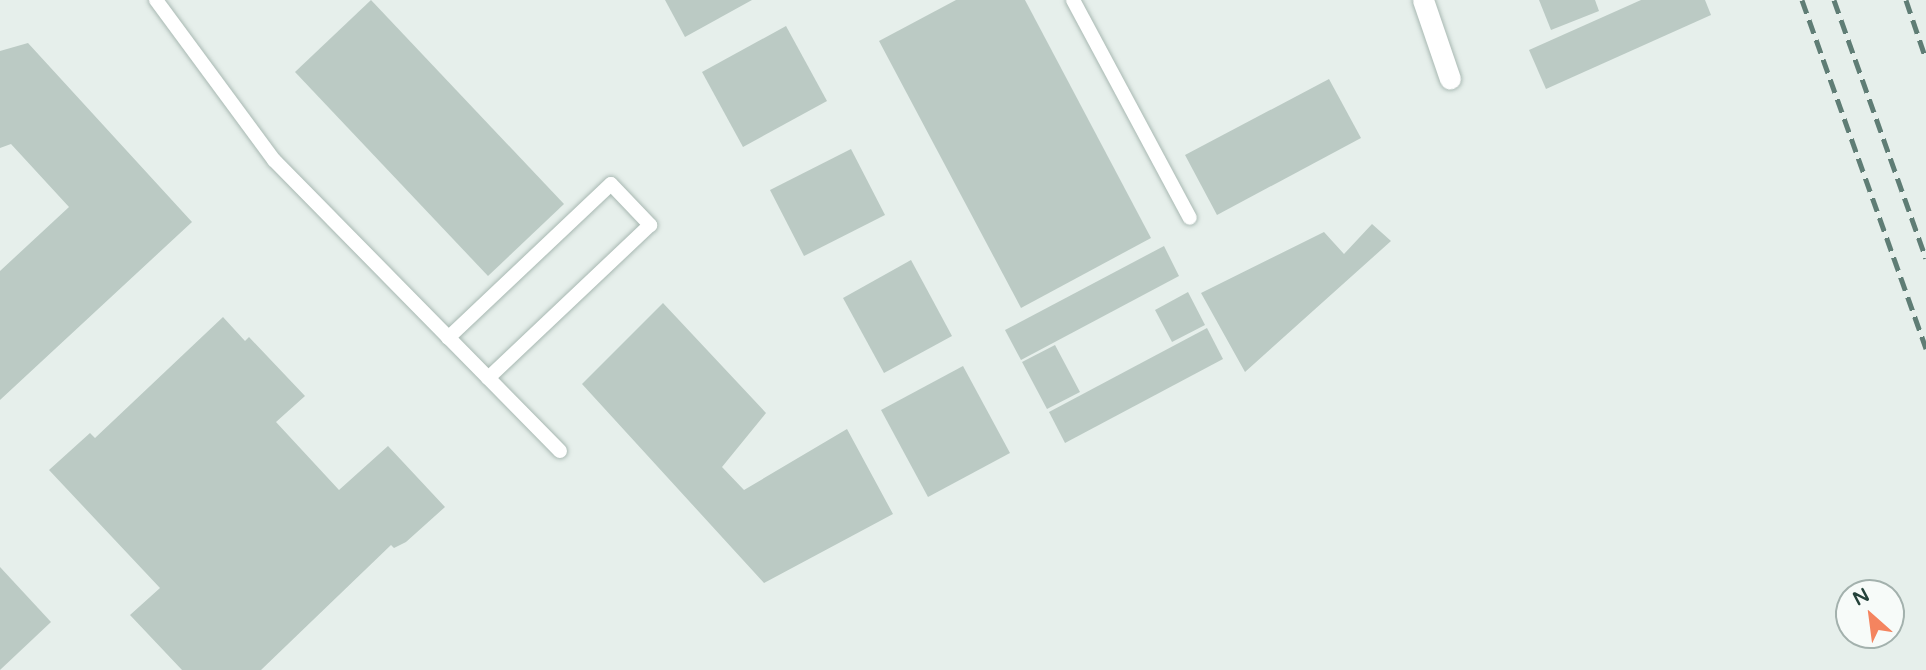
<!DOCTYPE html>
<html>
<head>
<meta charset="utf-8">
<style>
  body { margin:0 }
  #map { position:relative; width:1926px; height:670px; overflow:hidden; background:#e6efeb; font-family:"Varela Round",sans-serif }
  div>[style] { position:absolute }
  .building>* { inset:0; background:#bbcac4 }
  .roads { filter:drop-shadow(0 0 2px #a8b8b2) drop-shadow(0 0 2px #a8b8b2) }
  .service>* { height:14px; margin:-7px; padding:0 7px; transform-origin:7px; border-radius:7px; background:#fff }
  .tertiary>* { height:21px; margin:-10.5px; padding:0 10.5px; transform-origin:10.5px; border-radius:10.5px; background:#fff }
  .rail>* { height:5px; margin-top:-2.5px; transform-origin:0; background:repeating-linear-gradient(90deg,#5f7d75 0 14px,transparent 0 21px) }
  span { translate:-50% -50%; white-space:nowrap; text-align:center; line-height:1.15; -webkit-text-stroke:5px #f7fbf9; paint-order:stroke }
  .north { position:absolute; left:1835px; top:579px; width:70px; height:70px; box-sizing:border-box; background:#f7fbf9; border:2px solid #a3b1ad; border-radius:50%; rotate:332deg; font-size:19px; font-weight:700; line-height:28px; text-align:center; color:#24423a }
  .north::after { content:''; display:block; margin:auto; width:24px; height:32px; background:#f4845f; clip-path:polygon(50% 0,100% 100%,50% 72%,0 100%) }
</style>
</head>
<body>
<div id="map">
  <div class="building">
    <div style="clip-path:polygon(371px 0,564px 204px,488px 276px,295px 72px)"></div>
    <div style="clip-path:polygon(665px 0,752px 0,685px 37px)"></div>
    <div style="clip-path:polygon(956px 0,1025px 0,1151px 238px,1021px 308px,879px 41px)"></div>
    <div style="clip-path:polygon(1539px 0,1595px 0,1599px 11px,1551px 30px)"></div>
    <div style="clip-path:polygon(1641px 0,1705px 0,1711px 15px,1546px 89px,1529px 50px)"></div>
    <div style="clip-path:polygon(786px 26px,827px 101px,743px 147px,702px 72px)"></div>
    <div style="clip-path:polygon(28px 43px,192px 222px,0 400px,0 271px,69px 207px,11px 144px,0 148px,0 51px)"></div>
    <div style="clip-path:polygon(1329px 79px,1361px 138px,1217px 215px,1185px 155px)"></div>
    <div style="clip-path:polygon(851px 149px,885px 215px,804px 256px,770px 190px)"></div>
    <div style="clip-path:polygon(1372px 224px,1391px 241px,1245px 372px,1201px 293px,1324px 232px,1344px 254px)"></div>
    <div style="clip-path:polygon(1164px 246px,1179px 276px,1021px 360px,1005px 330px)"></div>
    <div style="clip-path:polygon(911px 260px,952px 336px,884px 373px,843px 298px)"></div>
    <div style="clip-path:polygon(1188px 292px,1205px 325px,1172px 342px,1155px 310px)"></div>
    <div style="clip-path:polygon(663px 303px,766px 413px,722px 467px,744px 490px,847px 429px,893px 514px,764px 583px,582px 384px)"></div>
    <div style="clip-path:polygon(223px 317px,245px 341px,249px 337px,305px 396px,276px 422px,339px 490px,388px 446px,445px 507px,406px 542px,394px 548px,391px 545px,261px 670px,182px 670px,130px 615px,160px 588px,49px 470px,90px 433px,95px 438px)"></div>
    <div style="clip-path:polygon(1207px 328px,1223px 359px,1065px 443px,1049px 412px)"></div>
    <div style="clip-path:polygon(1055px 345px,1080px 392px,1047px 409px,1022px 362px)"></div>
    <div style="clip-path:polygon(963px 366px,1010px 453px,928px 497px,881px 410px)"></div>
    <div style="clip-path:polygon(0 567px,51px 622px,0 670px)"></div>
  </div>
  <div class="roads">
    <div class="service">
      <div style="left:156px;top:0;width:199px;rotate:53.6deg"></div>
      <div style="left:274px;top:160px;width:408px;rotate:45.5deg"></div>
      <div style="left:1073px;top:0;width:247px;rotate:61.8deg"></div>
      <div style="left:448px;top:338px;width:224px;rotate:-43.4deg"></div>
      <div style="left:611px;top:184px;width:57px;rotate:46.4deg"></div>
      <div style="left:650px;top:225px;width:223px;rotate:136.6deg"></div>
    </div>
    <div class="tertiary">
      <div style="left:1423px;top:0;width:83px;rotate:71.1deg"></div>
    </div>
  </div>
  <div class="rail">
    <div style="left:1802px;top:0;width:370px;rotate:70.4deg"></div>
    <div style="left:1834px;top:0;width:274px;rotate:70.4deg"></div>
    <div style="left:1906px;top:0;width:62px;rotate:71.3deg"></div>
  </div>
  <div class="north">N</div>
</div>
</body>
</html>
